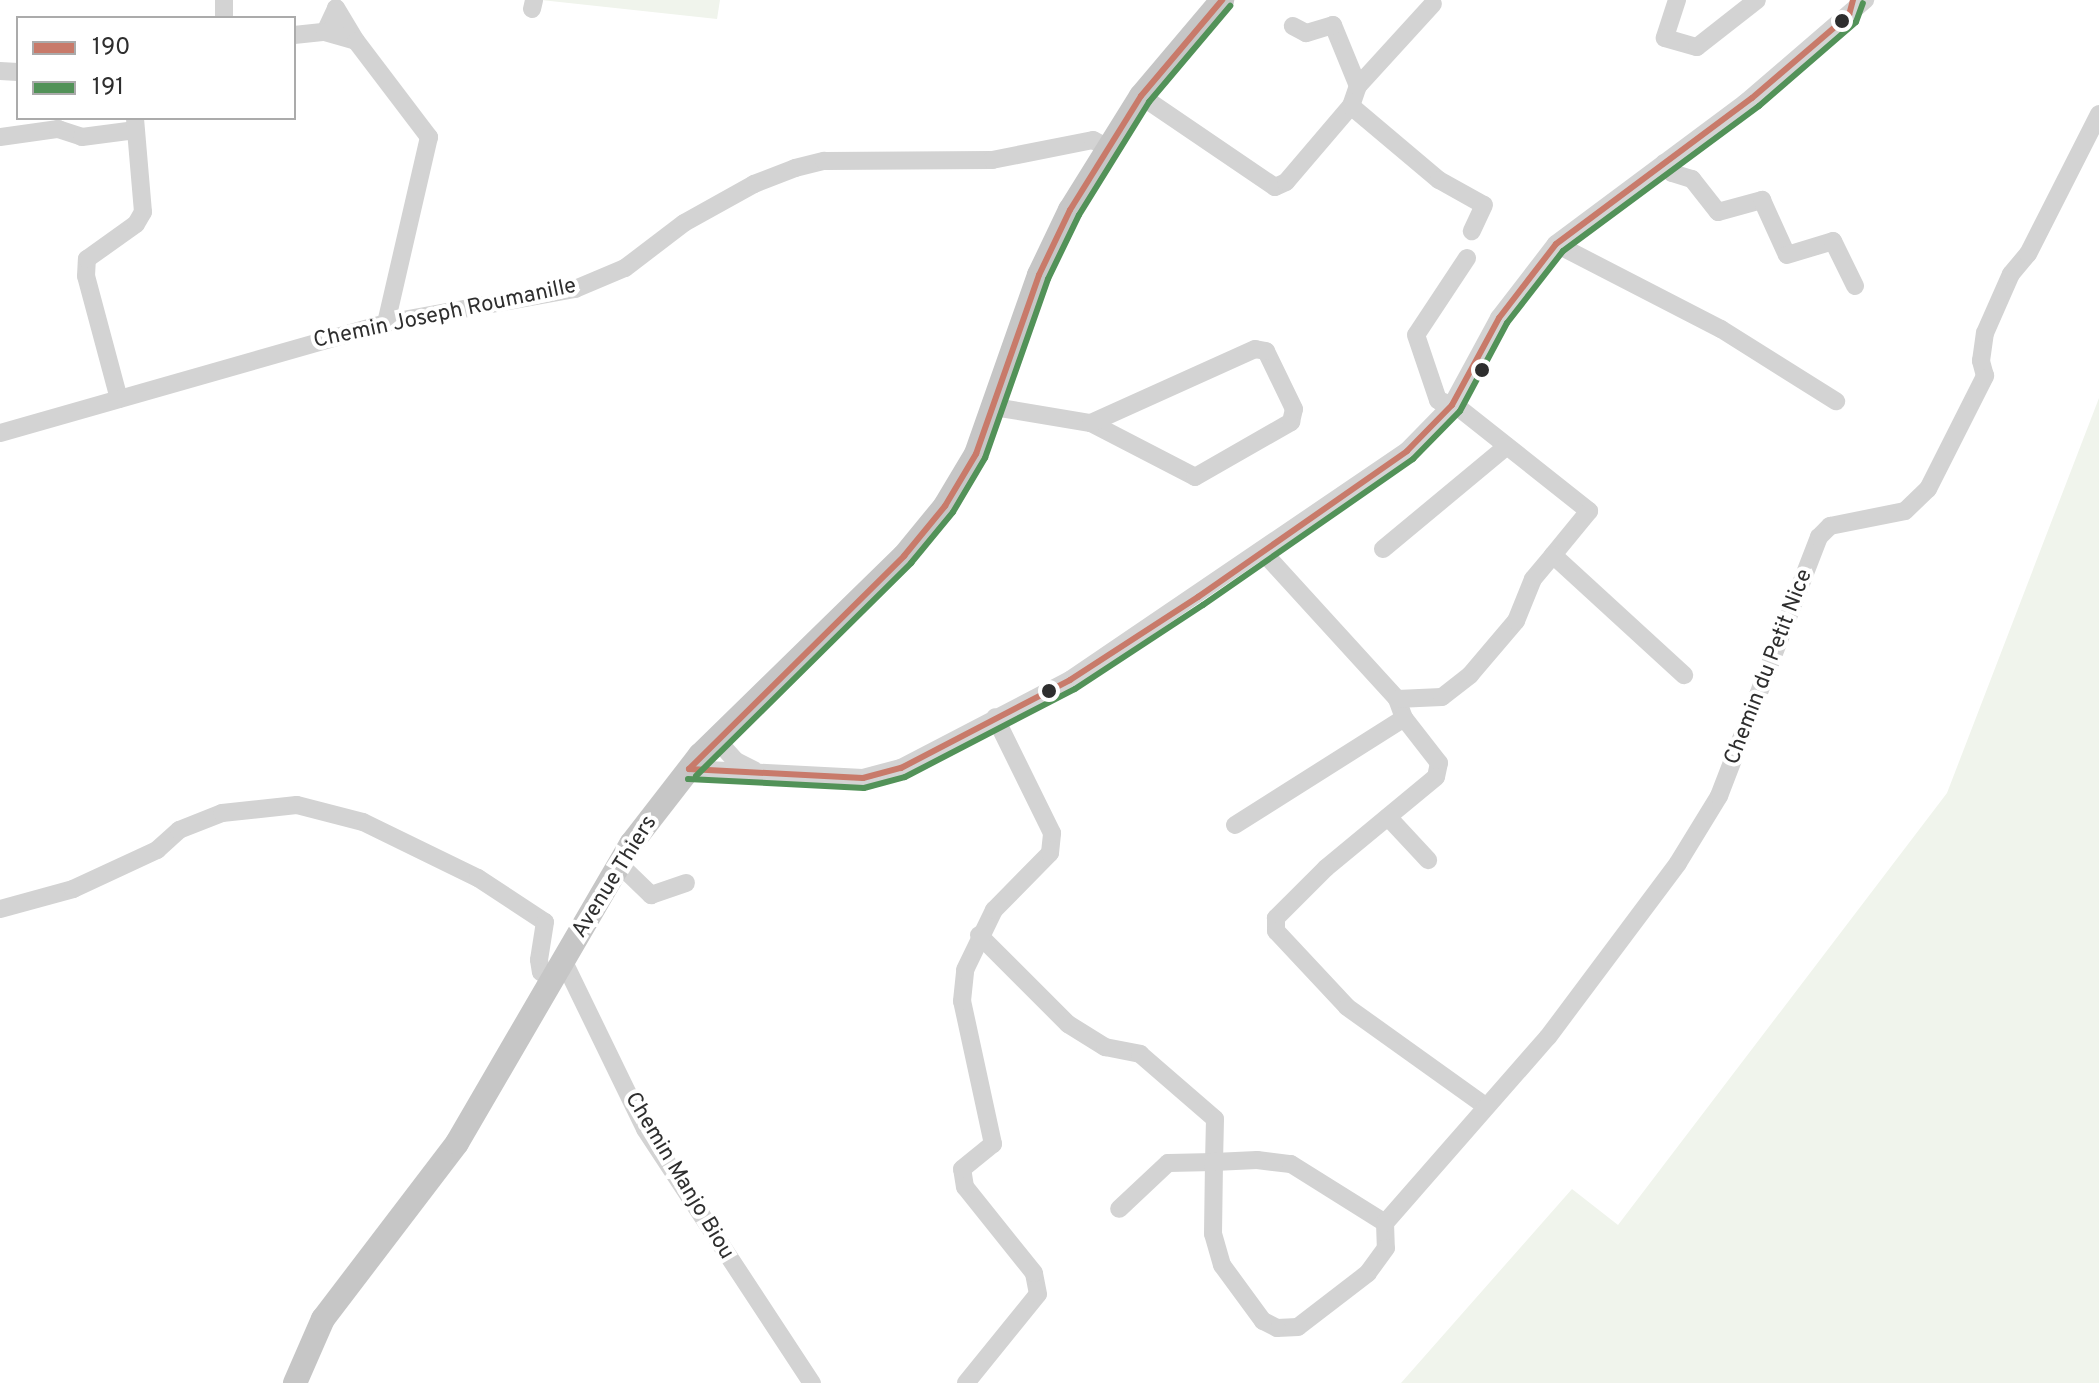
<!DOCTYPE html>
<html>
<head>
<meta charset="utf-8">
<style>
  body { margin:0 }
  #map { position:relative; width:2099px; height:1383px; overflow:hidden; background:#fff; font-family:Overpass,sans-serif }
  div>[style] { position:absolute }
  .green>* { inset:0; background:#f0f4ec }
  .minor>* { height:18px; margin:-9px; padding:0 9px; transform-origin:9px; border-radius:9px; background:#d3d3d3 }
  .major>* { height:24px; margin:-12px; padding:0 12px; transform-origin:12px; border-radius:12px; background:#c6c6c6 }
  .bus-1>* { height:6px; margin:-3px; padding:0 3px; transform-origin:3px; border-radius:3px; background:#c87a6a }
  .bus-2>* { height:6px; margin:-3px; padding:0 3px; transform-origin:3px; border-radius:3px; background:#529258 }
  .dots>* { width:22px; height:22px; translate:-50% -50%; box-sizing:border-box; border:4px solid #fff; border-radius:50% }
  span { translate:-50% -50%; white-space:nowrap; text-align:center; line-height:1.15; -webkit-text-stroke:8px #fff; paint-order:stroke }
  .street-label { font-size:22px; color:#2e2e2e }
  .legend { position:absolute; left:16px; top:16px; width:280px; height:104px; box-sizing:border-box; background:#fff; border:2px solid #ababab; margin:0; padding:10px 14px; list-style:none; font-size:24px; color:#2e2e2e }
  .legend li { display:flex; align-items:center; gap:16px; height:40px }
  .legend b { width:40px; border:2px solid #ababab }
</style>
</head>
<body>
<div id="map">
  <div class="green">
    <div style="clip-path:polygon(541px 0,720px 0,717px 19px)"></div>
    <div style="clip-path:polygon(2099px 398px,2099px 1383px,1401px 1383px,1572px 1189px,1618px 1225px,1947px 793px)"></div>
  </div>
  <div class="minor">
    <div style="left:224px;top:0;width:18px;rotate:90deg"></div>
    <div style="left:1677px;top:0;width:40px;rotate:108deg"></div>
    <div style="left:1665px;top:38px;width:33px;rotate:16deg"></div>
    <div style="left:1697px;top:47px;width:76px;rotate:-38.1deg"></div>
    <div style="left:532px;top:9px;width:9px;rotate:-77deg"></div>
    <div style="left:325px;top:32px;width:26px;rotate:-65deg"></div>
    <div style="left:336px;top:8px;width:39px;rotate:59deg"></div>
    <div style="left:294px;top:35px;width:31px;rotate:-6deg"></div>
    <div style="left:325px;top:32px;width:32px;rotate:16deg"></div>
    <div style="left:356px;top:41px;width:121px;rotate:52.8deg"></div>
    <div style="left:429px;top:137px;width:191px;rotate:103deg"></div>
    <div style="left:0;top:71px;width:18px;rotate:3deg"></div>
    <div style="left:1358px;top:86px;width:111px;rotate:-47.6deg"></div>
    <div style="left:1141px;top:96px;width:162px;rotate:34.2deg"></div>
    <div style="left:1275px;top:187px;width:12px;rotate:-24deg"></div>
    <div style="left:1286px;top:182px;width:100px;rotate:-49.5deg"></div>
    <div style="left:1351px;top:106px;width:21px;rotate:-71deg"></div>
    <div style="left:1358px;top:86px;width:66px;rotate:-112.3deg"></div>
    <div style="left:1333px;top:25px;width:28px;rotate:163deg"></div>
    <div style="left:1306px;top:33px;width:15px;rotate:-152deg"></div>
    <div style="left:1744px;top:104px;width:160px;rotate:-40.7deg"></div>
    <div style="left:1351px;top:106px;width:115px;rotate:40.1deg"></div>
    <div style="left:1439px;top:180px;width:51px;rotate:29.1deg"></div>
    <div style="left:1484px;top:205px;width:29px;rotate:115deg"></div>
    <div style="left:0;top:137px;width:59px;rotate:-7.9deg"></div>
    <div style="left:58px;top:129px;width:25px;rotate:18deg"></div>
    <div style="left:82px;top:137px;width:54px;rotate:-7.4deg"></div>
    <div style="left:1664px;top:163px;width:13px;rotate:51deg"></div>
    <div style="left:1672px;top:173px;width:21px;rotate:17deg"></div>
    <div style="left:1692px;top:179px;width:42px;rotate:51.8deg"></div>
    <div style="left:1718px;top:212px;width:46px;rotate:-15.3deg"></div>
    <div style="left:1762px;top:200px;width:60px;rotate:65.6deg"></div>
    <div style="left:1787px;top:255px;width:48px;rotate:-16.9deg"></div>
    <div style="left:1833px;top:241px;width:50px;rotate:63.9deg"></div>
    <div style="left:1556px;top:244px;width:186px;rotate:27.3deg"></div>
    <div style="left:1721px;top:329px;width:136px;rotate:32.1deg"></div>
    <div style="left:1467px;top:258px;width:92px;rotate:123.5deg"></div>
    <div style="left:1416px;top:335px;width:69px;rotate:71.3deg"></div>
    <div style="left:1438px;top:400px;width:22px;rotate:21deg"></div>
    <div style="left:1459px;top:408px;width:166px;rotate:38.4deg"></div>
    <div style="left:1589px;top:511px;width:57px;rotate:129.3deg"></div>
    <div style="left:1553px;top:555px;width:178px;rotate:42.5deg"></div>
    <div style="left:119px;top:399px;width:127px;rotate:-105deg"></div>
    <div style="left:86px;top:276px;width:17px;rotate:-87deg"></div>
    <div style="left:87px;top:259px;width:60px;rotate:-35.5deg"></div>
    <div style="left:136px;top:224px;width:14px;rotate:-60deg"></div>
    <div style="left:143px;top:212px;width:94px;rotate:-94.9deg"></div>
    <div style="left:994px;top:407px;width:98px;rotate:9.4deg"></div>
    <div style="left:1091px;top:423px;width:117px;rotate:27.4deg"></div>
    <div style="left:1195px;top:477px;width:111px;rotate:-29.8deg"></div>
    <div style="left:1291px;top:422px;width:13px;rotate:-77deg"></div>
    <div style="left:1294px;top:409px;width:64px;rotate:-115.8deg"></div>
    <div style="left:1266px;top:351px;width:11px;rotate:-170deg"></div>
    <div style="left:1255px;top:349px;width:180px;rotate:155.7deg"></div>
    <div style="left:0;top:433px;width:401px;rotate:-15.9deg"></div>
    <div style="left:386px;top:323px;width:192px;rotate:-10.2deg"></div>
    <div style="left:575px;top:289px;width:54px;rotate:-22.8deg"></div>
    <div style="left:625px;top:268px;width:74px;rotate:-37.3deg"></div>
    <div style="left:684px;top:223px;width:80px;rotate:-29.1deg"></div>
    <div style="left:754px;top:184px;width:44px;rotate:-21.3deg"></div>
    <div style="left:795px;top:168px;width:30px;rotate:-14deg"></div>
    <div style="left:824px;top:161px;width:168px;rotate:-0.3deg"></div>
    <div style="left:992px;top:160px;width:103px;rotate:-11.2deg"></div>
    <div style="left:1093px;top:140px;width:15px;rotate:28deg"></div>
    <div style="left:1383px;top:549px;width:161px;rotate:-39.7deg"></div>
    <div style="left:1263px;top:552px;width:199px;rotate:47.6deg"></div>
    <div style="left:1397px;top:699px;width:20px;rotate:70deg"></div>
    <div style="left:1404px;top:718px;width:57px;rotate:52.1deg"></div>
    <div style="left:1439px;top:763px;width:14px;rotate:102deg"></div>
    <div style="left:1436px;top:777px;width:143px;rotate:140.4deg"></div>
    <div style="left:1326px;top:868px;width:71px;rotate:135deg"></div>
    <div style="left:1276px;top:918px;width:13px;rotate:90deg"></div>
    <div style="left:1276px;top:931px;width:104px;rotate:46.9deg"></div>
    <div style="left:1347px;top:1007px;width:168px;rotate:35.6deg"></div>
    <div style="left:1397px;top:699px;width:45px;rotate:-2.5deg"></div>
    <div style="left:1442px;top:697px;width:36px;rotate:-38deg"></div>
    <div style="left:1470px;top:675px;width:71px;rotate:-49.6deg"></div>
    <div style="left:1516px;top:621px;width:45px;rotate:-68deg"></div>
    <div style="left:1533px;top:579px;width:31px;rotate:-50deg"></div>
    <div style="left:716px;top:739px;width:30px;rotate:48deg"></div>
    <div style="left:736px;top:761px;width:20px;rotate:27deg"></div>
    <div style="left:689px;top:769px;width:174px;rotate:3deg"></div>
    <div style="left:863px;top:778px;width:39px;rotate:-15deg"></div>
    <div style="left:901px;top:768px;width:191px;rotate:-27.5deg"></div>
    <div style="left:1070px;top:680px;width:407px;rotate:-34.2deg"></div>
    <div style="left:1407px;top:451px;width:64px;rotate:-45.6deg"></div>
    <div style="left:1452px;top:405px;width:99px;rotate:-61.6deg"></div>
    <div style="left:1499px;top:318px;width:93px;rotate:-52.4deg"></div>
    <div style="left:1556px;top:244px;width:244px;rotate:-36.7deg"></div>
    <div style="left:1388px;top:817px;width:59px;rotate:47.1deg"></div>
    <div style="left:1235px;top:825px;width:200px;rotate:-32.3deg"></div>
    <div style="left:619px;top:864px;width:45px;rotate:44.1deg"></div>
    <div style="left:651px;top:895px;width:37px;rotate:-19deg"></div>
    <div style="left:0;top:909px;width:76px;rotate:-15.3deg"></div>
    <div style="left:73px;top:889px;width:93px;rotate:-24.9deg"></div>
    <div style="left:157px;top:850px;width:30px;rotate:-42deg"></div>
    <div style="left:179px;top:830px;width:46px;rotate:-21.6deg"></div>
    <div style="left:222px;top:813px;width:75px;rotate:-6.1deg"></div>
    <div style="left:297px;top:805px;width:68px;rotate:14.4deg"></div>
    <div style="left:363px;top:822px;width:128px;rotate:26deg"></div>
    <div style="left:478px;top:878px;width:80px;rotate:33.3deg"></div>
    <div style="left:545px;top:922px;width:38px;rotate:99deg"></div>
    <div style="left:539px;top:960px;width:12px;rotate:81deg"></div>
    <div style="left:541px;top:972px;width:12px;rotate:35deg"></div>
    <div style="left:979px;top:935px;width:126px;rotate:45deg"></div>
    <div style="left:1068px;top:1024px;width:44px;rotate:31.9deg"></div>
    <div style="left:1105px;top:1047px;width:36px;rotate:11deg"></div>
    <div style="left:1140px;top:1054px;width:99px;rotate:40.9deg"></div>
    <div style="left:1215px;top:1119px;width:43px;rotate:91.3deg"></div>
    <div style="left:1214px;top:1162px;width:46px;rotate:178.8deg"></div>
    <div style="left:1168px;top:1163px;width:67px;rotate:136.8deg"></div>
    <div style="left:563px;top:960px;width:188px;rotate:64.1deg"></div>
    <div style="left:645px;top:1129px;width:304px;rotate:56.7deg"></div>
    <div style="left:1257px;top:1160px;width:34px;rotate:7deg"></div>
    <div style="left:1291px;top:1164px;width:111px;rotate:32.1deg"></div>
    <div style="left:1385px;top:1223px;width:25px;rotate:88deg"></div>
    <div style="left:1386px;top:1248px;width:31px;rotate:126deg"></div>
    <div style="left:1368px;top:1273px;width:88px;rotate:142.4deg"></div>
    <div style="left:1298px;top:1327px;width:21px;rotate:177deg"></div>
    <div style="left:1277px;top:1328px;width:16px;rotate:-153deg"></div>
    <div style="left:1263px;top:1321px;width:69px;rotate:-126.2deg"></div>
    <div style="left:1222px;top:1265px;width:32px;rotate:-106deg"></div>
    <div style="left:1213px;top:1234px;width:72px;rotate:-89.2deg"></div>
    <div style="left:1214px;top:1162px;width:43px;rotate:-2.7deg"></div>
    <div style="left:1385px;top:1223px;width:247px;rotate:-48.8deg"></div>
    <div style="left:1548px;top:1037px;width:217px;rotate:-53.2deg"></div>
    <div style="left:1678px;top:863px;width:79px;rotate:-58.5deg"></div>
    <div style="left:1719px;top:796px;width:278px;rotate:-68.9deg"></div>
    <div style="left:1819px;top:537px;width:16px;rotate:-45deg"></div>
    <div style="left:1830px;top:526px;width:76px;rotate:-11.3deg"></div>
    <div style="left:1905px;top:511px;width:32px;rotate:-44deg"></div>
    <div style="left:1928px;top:489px;width:127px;rotate:-63.2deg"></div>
    <div style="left:1985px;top:376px;width:16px;rotate:-105deg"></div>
    <div style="left:1981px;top:361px;width:28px;rotate:-82deg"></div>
    <div style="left:1985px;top:333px;width:64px;rotate:-66.2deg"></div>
    <div style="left:2011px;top:274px;width:26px;rotate:-50deg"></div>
    <div style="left:2028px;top:254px;width:157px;rotate:-63.1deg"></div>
    <div style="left:966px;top:1383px;width:114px;rotate:-51deg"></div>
    <div style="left:1038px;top:1294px;width:21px;rotate:-101deg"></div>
    <div style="left:1034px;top:1273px;width:110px;rotate:-128.7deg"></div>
    <div style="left:965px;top:1187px;width:18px;rotate:-99deg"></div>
    <div style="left:962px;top:1169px;width:40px;rotate:-39deg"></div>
    <div style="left:993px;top:1144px;width:146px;rotate:-102.2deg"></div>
    <div style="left:962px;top:1001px;width:31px;rotate:-84deg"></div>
    <div style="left:965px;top:970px;width:67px;rotate:-64.2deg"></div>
    <div style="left:994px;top:910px;width:80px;rotate:-45.5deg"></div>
    <div style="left:1050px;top:853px;width:20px;rotate:-84deg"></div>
    <div style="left:1052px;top:833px;width:129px;rotate:-116.2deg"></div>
  </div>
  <div class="major">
    <div style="left:295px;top:1383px;width:70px;rotate:-66.4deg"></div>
    <div style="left:323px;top:1319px;width:221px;rotate:-52.7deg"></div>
    <div style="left:457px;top:1143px;width:346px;rotate:-59.8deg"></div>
    <div style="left:631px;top:844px;width:113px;rotate:-52.2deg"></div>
    <div style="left:700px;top:755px;width:285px;rotate:-44.3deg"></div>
    <div style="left:904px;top:556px;width:65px;rotate:-50.6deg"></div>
    <div style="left:945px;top:506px;width:61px;rotate:-59.2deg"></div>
    <div style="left:976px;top:454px;width:190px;rotate:-70.6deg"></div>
    <div style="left:1039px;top:275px;width:72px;rotate:-64.5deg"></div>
    <div style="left:1070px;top:210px;width:134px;rotate:-58.1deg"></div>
    <div style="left:1141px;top:96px;width:126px;rotate:-49.8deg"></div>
  </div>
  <div class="bus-1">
    <div style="left:689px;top:769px;width:174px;rotate:3deg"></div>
    <div style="left:863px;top:778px;width:39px;rotate:-15deg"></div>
    <div style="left:901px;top:768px;width:191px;rotate:-27.5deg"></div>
    <div style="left:1070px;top:680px;width:153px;rotate:-33deg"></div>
    <div style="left:1198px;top:597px;width:255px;rotate:-34.9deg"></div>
    <div style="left:1407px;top:451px;width:64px;rotate:-45.6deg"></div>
    <div style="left:1452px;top:405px;width:99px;rotate:-61.6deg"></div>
    <div style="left:1499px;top:318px;width:93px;rotate:-52.4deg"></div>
    <div style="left:1556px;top:244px;width:244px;rotate:-36.7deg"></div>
    <div style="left:1752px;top:98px;width:128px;rotate:-40.6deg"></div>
    <div style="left:1849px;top:15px;width:16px;rotate:-75deg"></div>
    <div style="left:689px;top:769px;width:303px;rotate:-44.7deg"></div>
    <div style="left:904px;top:556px;width:65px;rotate:-50.6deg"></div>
    <div style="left:945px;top:506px;width:61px;rotate:-59.2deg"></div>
    <div style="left:976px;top:454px;width:190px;rotate:-70.6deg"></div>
    <div style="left:1039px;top:275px;width:72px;rotate:-64.5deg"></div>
    <div style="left:1070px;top:210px;width:134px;rotate:-58.1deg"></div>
    <div style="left:1141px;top:96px;width:126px;rotate:-49.8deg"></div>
  </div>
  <div class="bus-2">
    <div style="left:696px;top:776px;width:303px;rotate:-44.7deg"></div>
    <div style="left:911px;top:563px;width:66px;rotate:-50.5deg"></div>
    <div style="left:953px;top:512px;width:63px;rotate:-59.3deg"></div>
    <div style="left:985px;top:458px;width:190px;rotate:-70.6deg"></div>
    <div style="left:1048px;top:279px;width:71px;rotate:-64.2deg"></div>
    <div style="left:1079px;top:215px;width:133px;rotate:-58.2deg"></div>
    <div style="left:1149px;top:102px;width:126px;rotate:-49.8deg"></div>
    <div style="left:688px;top:779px;width:176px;rotate:2.9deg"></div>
    <div style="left:864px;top:788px;width:42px;rotate:-15deg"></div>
    <div style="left:905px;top:777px;width:191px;rotate:-27.4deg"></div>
    <div style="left:1075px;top:689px;width:153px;rotate:-33.3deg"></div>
    <div style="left:1203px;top:605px;width:256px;rotate:-34.8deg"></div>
    <div style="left:1413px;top:459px;width:67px;rotate:-45.6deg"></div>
    <div style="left:1460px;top:411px;width:100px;rotate:-61.9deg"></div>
    <div style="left:1507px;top:323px;width:91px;rotate:-52.1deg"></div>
    <div style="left:1563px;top:251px;width:244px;rotate:-36.5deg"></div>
    <div style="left:1759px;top:106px;width:128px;rotate:-40.9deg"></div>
    <div style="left:1856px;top:22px;width:20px;rotate:-70deg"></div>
  </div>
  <div class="dots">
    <div style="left:1842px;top:21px;background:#2e2e2e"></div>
    <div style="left:1482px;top:370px;background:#2e2e2e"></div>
    <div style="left:1049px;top:691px;background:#2e2e2e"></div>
  </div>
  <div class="street-label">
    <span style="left:445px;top:314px;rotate:-12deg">Chemin Joseph Roumanille</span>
    <span style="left:1769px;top:667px;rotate:-69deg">Chemin du Petit Nice</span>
    <span style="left:615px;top:877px;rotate:-58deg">Avenue Thiers</span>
    <span style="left:679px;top:1176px;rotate:59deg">Chemin Manjo Biou</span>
  </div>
  <ul class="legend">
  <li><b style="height:10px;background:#c87a6a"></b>190</li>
  <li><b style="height:10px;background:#529258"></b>191</li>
  </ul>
</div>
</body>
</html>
